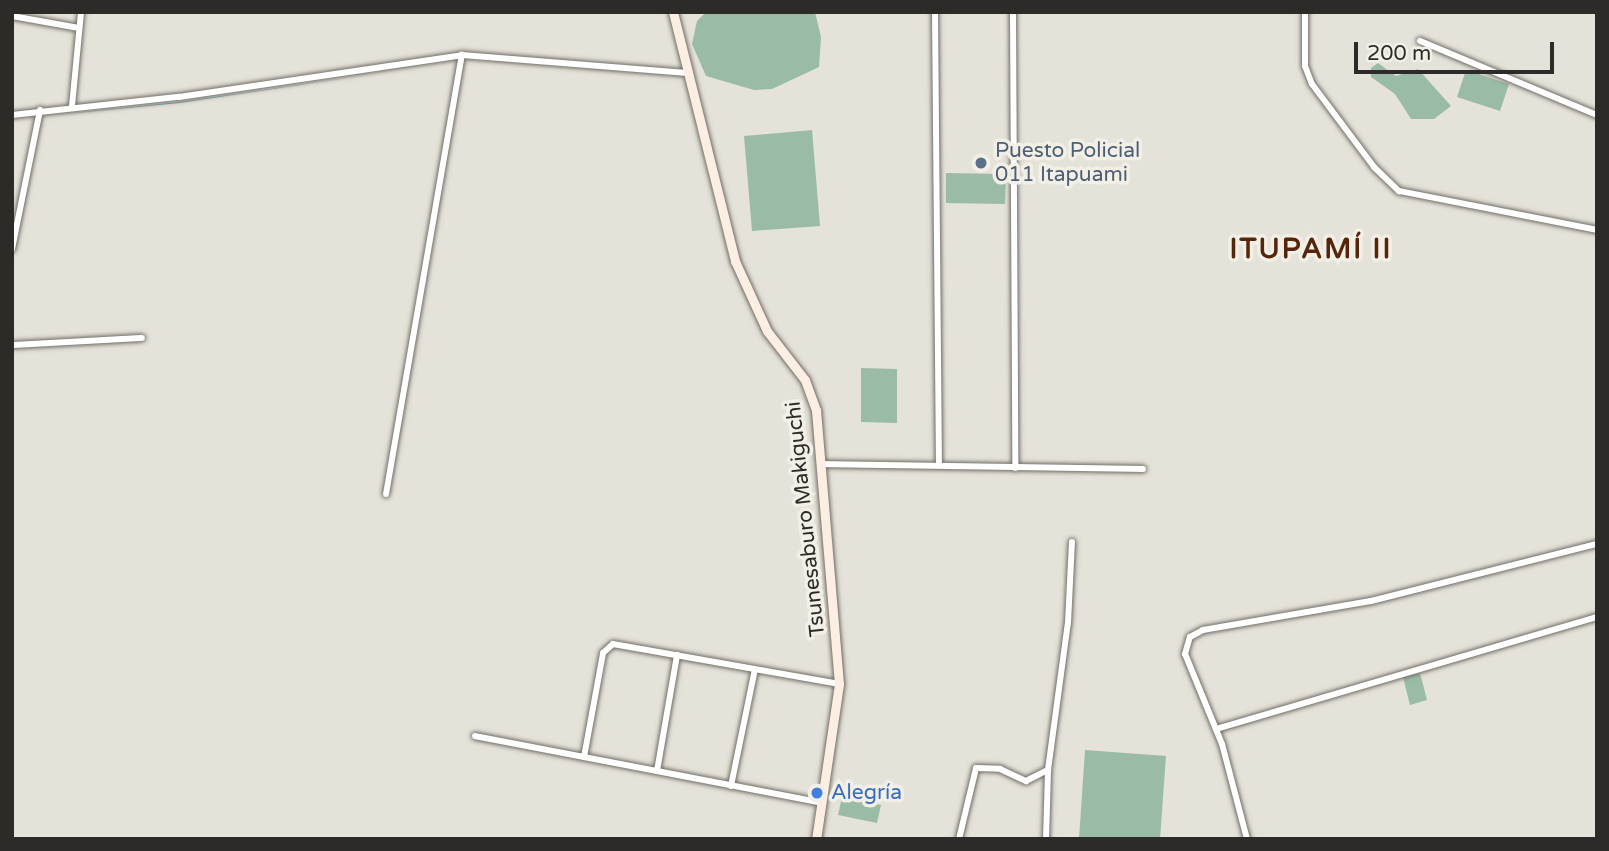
<!DOCTYPE html>
<html>
<head>
<meta charset="utf-8">
<style>
  body { margin:0 }
  #map { position:relative; width:1609px; height:851px; overflow:hidden; background:#e5e2d9; font-family:"Varela Round",sans-serif }
  div>[style] { position:absolute }
  .green>* { inset:0; background:#9abca7 }
  .water>* { inset:0; background:#6ba0b6 }
  .roads { filter:drop-shadow(0 0 2px #716e66) drop-shadow(0 0 2px #716e66) }
  .street>* { height:6px; margin:-3px; padding:0 3px; transform-origin:3px; border-radius:3px; background:#fff }
  .secondary>* { height:9px; margin:-4.5px; padding:0 4.5px; transform-origin:4.5px; border-radius:4.5px; background:#fdeee3 }
  .dots>* { width:19px; height:19px; translate:-50% -50%; box-sizing:border-box; border:4px solid #f2efe6; border-radius:50% }
  span { translate:-50% -50%; white-space:nowrap; text-align:center; line-height:1.15; -webkit-text-stroke:7px #f2efe6; paint-order:stroke }
  .service-label { font-size:21px; color:#4e5e75 }
  .left { translate:0 -50%; text-align:left }
  .street-label { font-size:21px; color:#2d2b28 }
  .shop-label { font-size:21px; color:#366cbe }
  .district-label { font-size:28px; color:#56260c; font-weight:700; letter-spacing:2px }
  .frame { position:absolute; inset:0; border:14px solid #2d2b28; pointer-events:none }
  .scale { position:absolute; left:1354px; top:42px; width:200px; height:32px; box-sizing:border-box; border:4px solid #2d2b28; border-top:0; padding-left:9px; font-size:21px; line-height:24px; white-space:nowrap; color:#2d2b28; -webkit-text-stroke:5px #f2efe6; paint-order:stroke }
</style>
</head>
<body>
<div id="map">
  <div class="green">
    <div style="clip-path:polygon(706px 12px,815px 12px,821px 37px,819px 67px,772px 89px,754px 90px,706px 76px,692px 44px,697px 21px)"></div>
    <div style="clip-path:polygon(1378px 63px,1396px 76px,1418px 69px,1451px 106px,1434px 119px,1411px 119px,1395px 94px,1371px 77px,1371px 68px)"></div>
    <div style="clip-path:polygon(1466px 70px,1509px 84px,1500px 111px,1457px 97px)"></div>
    <div style="clip-path:polygon(812px 130px,820px 226px,752px 231px,744px 136px)"></div>
    <div style="clip-path:polygon(946px 173px,1006px 174px,1005px 204px,946px 203px)"></div>
    <div style="clip-path:polygon(861px 368px,897px 369px,897px 423px,861px 422px)"></div>
    <div style="clip-path:polygon(1420px 673px,1427px 700px,1410px 705px,1403px 677px)"></div>
    <div style="clip-path:polygon(1085px 750px,1166px 756px,1160px 839px,1079px 839px)"></div>
    <div style="clip-path:polygon(842px 797px,881px 805px,877px 823px,838px 815px)"></div>
  </div>
  <div class="water">
    <div style="clip-path:polygon(354px 77px,179px 103px,55px 115px,179px 102px)"></div>
  </div>
  <div class="roads">
    <div class="street">
      <div style="left:935px;top:12px;width:453px;rotate:89.5deg"></div>
      <div style="left:1013px;top:12px;width:456px;rotate:89.7deg"></div>
      <div style="left:1305px;top:12px;width:54px;rotate:90deg"></div>
      <div style="left:1305px;top:66px;width:19px;rotate:69deg"></div>
      <div style="left:1312px;top:84px;width:104px;rotate:53.2deg"></div>
      <div style="left:1374px;top:167px;width:35px;rotate:44deg"></div>
      <div style="left:1399px;top:191px;width:202px;rotate:11.1deg"></div>
      <div style="left:12px;top:16px;width:68px;rotate:10.2deg"></div>
      <div style="left:1420px;top:41px;width:192px;rotate:22.7deg"></div>
      <div style="left:72px;top:106px;width:94px;rotate:-84.5deg"></div>
      <div style="left:12px;top:115px;width:168px;rotate:-6.2deg"></div>
      <div style="left:179px;top:97px;width:286px;rotate:-8.4deg"></div>
      <div style="left:462px;top:55px;width:226px;rotate:4.6deg"></div>
      <div style="left:12px;top:249px;width:142px;rotate:-78.6deg"></div>
      <div style="left:12px;top:345px;width:130px;rotate:-3.1deg"></div>
      <div style="left:820px;top:464px;width:323px;rotate:0.9deg"></div>
      <div style="left:386px;top:494px;width:446px;rotate:-80.2deg"></div>
      <div style="left:1216px;top:729px;width:397px;rotate:-16.4deg"></div>
      <div style="left:475px;top:736px;width:353px;rotate:10.9deg"></div>
      <div style="left:584px;top:757px;width:106px;rotate:-79.6deg"></div>
      <div style="left:603px;top:653px;width:13px;rotate:-42deg"></div>
      <div style="left:613px;top:644px;width:230px;rotate:10deg"></div>
      <div style="left:657px;top:771px;width:118px;rotate:-80.2deg"></div>
      <div style="left:731px;top:786px;width:119px;rotate:-78.4deg"></div>
      <div style="left:959px;top:839px;width:73px;rotate:-76.5deg"></div>
      <div style="left:976px;top:768px;width:24px;rotate:2deg"></div>
      <div style="left:1000px;top:769px;width:29px;rotate:25deg"></div>
      <div style="left:1026px;top:781px;width:25px;rotate:-27deg"></div>
      <div style="left:1046px;top:839px;width:69px;rotate:-88.3deg"></div>
      <div style="left:1048px;top:770px;width:148px;rotate:-82.3deg"></div>
      <div style="left:1068px;top:623px;width:81px;rotate:-87.2deg"></div>
      <div style="left:1247px;top:839px;width:98px;rotate:-104.7deg"></div>
      <div style="left:1222px;top:744px;width:97px;rotate:-112.3deg"></div>
      <div style="left:1185px;top:654px;width:18px;rotate:-74deg"></div>
      <div style="left:1190px;top:637px;width:15px;rotate:-28deg"></div>
      <div style="left:1203px;top:630px;width:170px;rotate:-9.8deg"></div>
      <div style="left:1371px;top:601px;width:233px;rotate:-14.2deg"></div>
    </div>
    <div class="secondary">
      <div style="left:673px;top:12px;width:257px;rotate:76deg"></div>
      <div style="left:735px;top:261px;width:77px;rotate:65.4deg"></div>
      <div style="left:767px;top:331px;width:62px;rotate:52.2deg"></div>
      <div style="left:805px;top:380px;width:32px;rotate:70deg"></div>
      <div style="left:816px;top:410px;width:275px;rotate:85.2deg"></div>
      <div style="left:839px;top:684px;width:157px;rotate:98.4deg"></div>
    </div>
  </div>
  <div class="dots">
    <div style="left:981px;top:163px;background:#5c6f8a"></div>
    <div style="left:817px;top:793px;background:#3f7fe0"></div>
  </div>
  <div class="service-label">
    <span class="left" style="left:995px;top:163px">Puesto Policial<br>011 Itapuami</span>
  </div>
  <div class="street-label">
    <span style="left:806px;top:519px;rotate:-96deg">Tsunesaburo Makiguchi</span>
  </div>
  <div class="shop-label">
    <span class="left" style="left:831px;top:793px">Alegría</span>
  </div>
  <div class="district-label">
    <span style="left:1311px;top:249px">ITUPAMÍ II</span>
  </div>
  <div class="frame"></div>
  <div class="scale">200 m</div>
</div>
</body>
</html>
